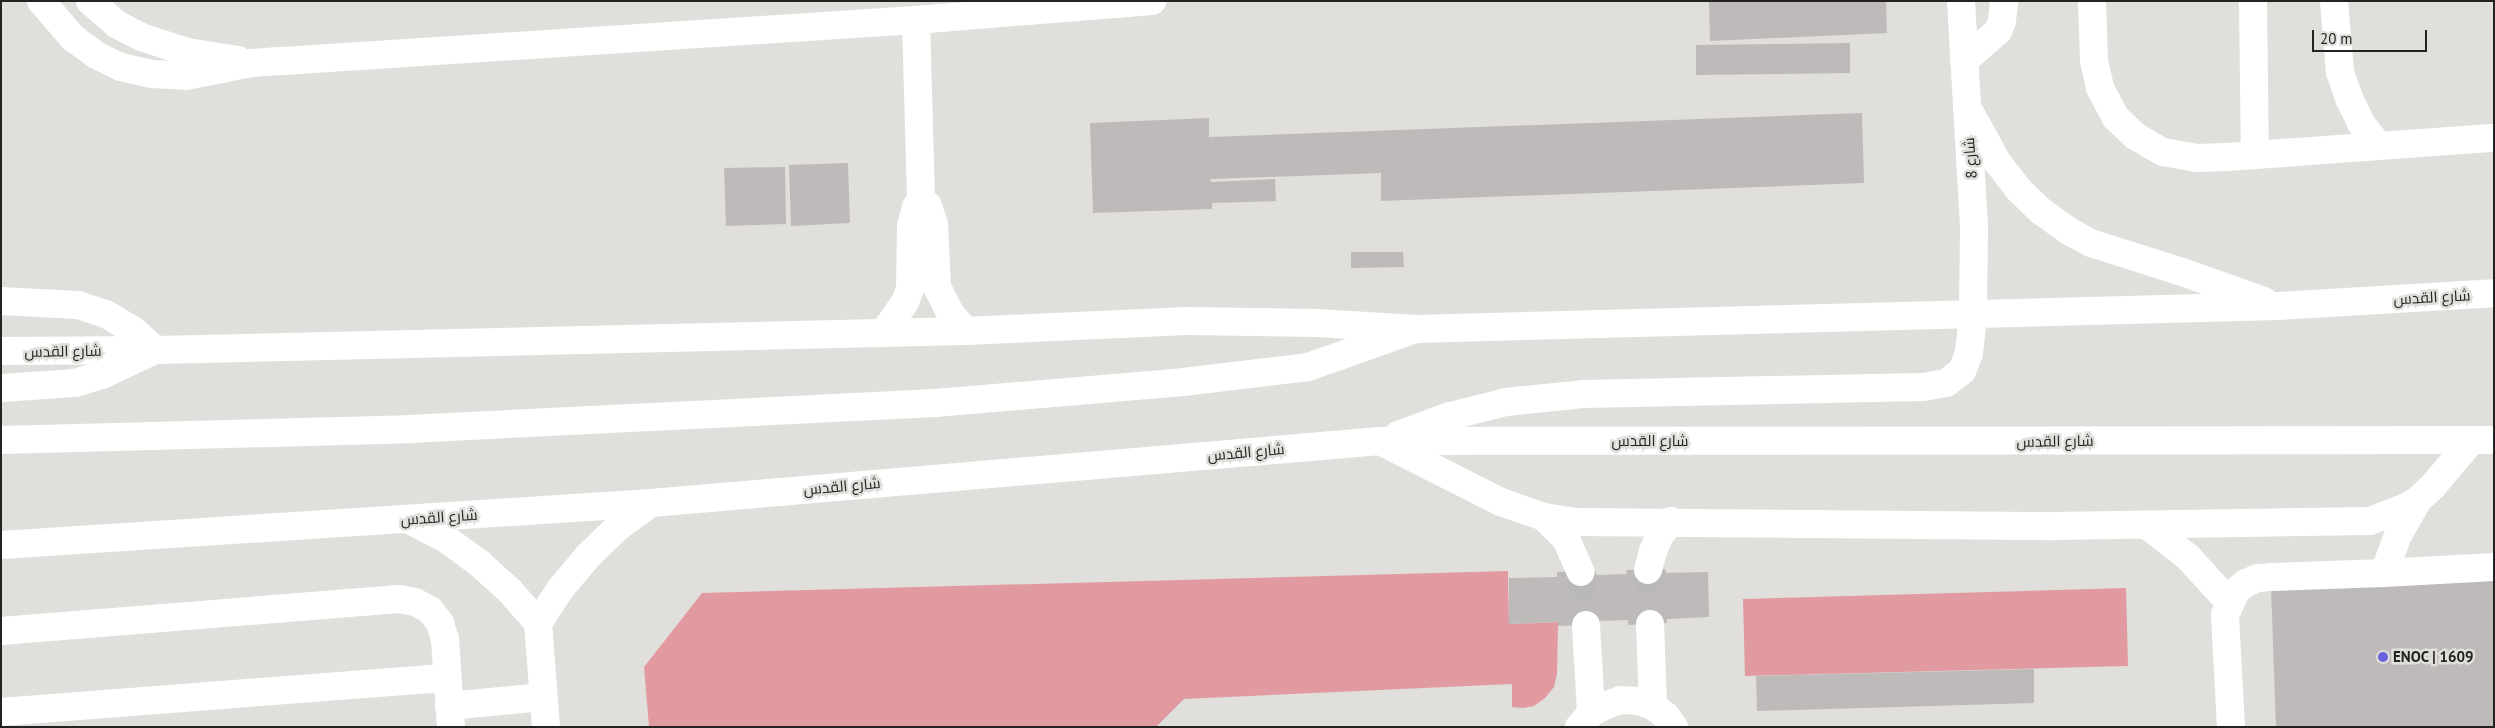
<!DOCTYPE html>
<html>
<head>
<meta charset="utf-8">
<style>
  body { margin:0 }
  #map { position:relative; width:2495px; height:728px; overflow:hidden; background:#e1dfdc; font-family:"PT Sans",Cairo,sans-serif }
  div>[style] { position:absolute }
  .green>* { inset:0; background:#e19aa0 }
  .building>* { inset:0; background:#bdbab9 }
  .minor-tunnel>* { height:28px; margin-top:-14px; transform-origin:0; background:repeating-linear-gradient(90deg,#bbb9b7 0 28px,transparent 0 42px) }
  .minor>* { height:28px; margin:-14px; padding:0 14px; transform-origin:14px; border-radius:14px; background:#fff }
  .major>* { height:28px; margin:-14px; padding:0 14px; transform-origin:14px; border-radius:14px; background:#fff }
  .highway>* { height:28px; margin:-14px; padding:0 14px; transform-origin:14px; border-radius:14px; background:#fff }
  .dots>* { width:14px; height:14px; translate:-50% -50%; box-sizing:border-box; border:2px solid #e1dfdc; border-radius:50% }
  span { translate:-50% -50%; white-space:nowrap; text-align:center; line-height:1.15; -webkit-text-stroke:5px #e1dfdc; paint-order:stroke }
  .street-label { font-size:15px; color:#232322 }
  .poi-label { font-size:15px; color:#232322; font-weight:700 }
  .left { translate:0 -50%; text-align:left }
  .frame { position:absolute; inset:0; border:2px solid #232322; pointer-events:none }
  .scale { position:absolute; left:2312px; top:30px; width:115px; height:22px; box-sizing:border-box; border:2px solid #232322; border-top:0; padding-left:6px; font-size:15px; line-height:18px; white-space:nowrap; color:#232322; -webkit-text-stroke:4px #e1dfdc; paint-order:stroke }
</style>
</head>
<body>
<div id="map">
  <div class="green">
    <div style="clip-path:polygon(1508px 571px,1509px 624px,1558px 622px,1558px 626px,1557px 674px,1554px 687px,1545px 698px,1534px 706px,1523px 708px,1512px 707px,1512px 684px,1184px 699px,1157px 726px,649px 727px,644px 667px,702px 593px)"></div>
    <div style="clip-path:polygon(2126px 588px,2128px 666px,1745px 676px,1743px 599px)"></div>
  </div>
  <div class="building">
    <div style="clip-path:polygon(1709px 1px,1886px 1px,1887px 33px,1710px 41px)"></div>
    <div style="clip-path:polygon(1850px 43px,1850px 73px,1696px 75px,1696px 45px)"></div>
    <div style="clip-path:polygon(1862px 113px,1864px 183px,1381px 201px,1381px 173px,1210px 179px,1211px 182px,1275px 179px,1276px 201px,1212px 203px,1212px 209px,1093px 213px,1090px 123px,1209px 118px,1209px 137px)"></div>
    <div style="clip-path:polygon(848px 163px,850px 223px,791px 226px,789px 165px)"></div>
    <div style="clip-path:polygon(785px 167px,786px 224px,726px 226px,724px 168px)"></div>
    <div style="clip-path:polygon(1351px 252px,1403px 252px,1404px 267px,1351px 268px)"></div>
    <div style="clip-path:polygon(1665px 569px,1666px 573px,1708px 572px,1709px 617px,1667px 619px,1667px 623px,1628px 625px,1628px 620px,1597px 621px,1586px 625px,1558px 626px,1558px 622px,1509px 624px,1509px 578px,1557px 577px,1557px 572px,1596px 571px,1596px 575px,1627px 574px,1626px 570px)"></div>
    <div style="clip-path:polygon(2494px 575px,2494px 727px,2276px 727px,2271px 587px)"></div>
    <div style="clip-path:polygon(2034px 669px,2034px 703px,1757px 711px,1756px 676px)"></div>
  </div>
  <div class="minor-tunnel">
    <div style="left:1648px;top:570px;width:54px;rotate:87.9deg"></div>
    <div style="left:1581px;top:572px;width:53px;rotate:84.6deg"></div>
  </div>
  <div class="minor">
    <div style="left:41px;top:1px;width:49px;rotate:49.1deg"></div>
    <div style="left:73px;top:38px;width:29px;rotate:36deg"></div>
    <div style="left:96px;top:55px;width:28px;rotate:26deg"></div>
    <div style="left:121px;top:67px;width:32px;rotate:13deg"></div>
    <div style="left:152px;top:74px;width:34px;rotate:3deg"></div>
    <div style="left:186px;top:76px;width:67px;rotate:-11.1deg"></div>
    <div style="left:252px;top:63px;width:31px;rotate:-4deg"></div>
    <div style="left:283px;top:61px;width:634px;rotate:-3.71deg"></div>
    <div style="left:916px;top:20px;width:237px;rotate:-4.6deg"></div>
    <div style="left:90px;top:1px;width:35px;rotate:41deg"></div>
    <div style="left:116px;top:24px;width:28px;rotate:27deg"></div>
    <div style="left:141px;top:37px;width:48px;rotate:18.1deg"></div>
    <div style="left:187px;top:52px;width:52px;rotate:8.9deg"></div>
    <div style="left:1961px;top:1px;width:228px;rotate:86.7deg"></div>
    <div style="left:1974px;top:229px;width:85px;rotate:90.7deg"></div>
    <div style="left:2092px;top:1px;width:60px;rotate:88.1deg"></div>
    <div style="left:2094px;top:61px;width:28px;rotate:77deg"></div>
    <div style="left:2100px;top:88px;width:34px;rotate:62deg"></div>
    <div style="left:2116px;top:118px;width:26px;rotate:43deg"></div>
    <div style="left:2135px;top:136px;width:32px;rotate:30deg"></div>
    <div style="left:2163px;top:152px;width:34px;rotate:10deg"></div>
    <div style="left:2196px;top:158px;width:31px;rotate:-2deg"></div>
    <div style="left:2227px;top:157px;width:268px;rotate:-4.1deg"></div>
    <div style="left:2253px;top:1px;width:153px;rotate:89.3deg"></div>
    <div style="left:2334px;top:1px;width:71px;rotate:85.2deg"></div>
    <div style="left:2340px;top:72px;width:28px;rotate:71deg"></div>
    <div style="left:2349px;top:98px;width:28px;rotate:64deg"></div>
    <div style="left:2361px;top:123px;width:28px;rotate:52deg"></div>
    <div style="left:1964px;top:61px;width:45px;rotate:-41.4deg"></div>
    <div style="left:1998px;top:31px;width:11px;rotate:-68deg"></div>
    <div style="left:2002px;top:21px;width:20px;rotate:-84deg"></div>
    <div style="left:921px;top:199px;width:10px;rotate:45deg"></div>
    <div style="left:928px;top:206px;width:19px;rotate:72deg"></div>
    <div style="left:934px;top:224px;width:63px;rotate:87.3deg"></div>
    <div style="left:937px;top:287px;width:29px;rotate:63deg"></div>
    <div style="left:950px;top:313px;width:24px;rotate:48deg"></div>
    <div style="left:884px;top:332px;width:37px;rotate:-55deg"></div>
    <div style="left:905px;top:302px;width:14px;rotate:-69deg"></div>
    <div style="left:910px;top:289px;width:63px;rotate:-89.1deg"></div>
    <div style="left:911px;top:226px;width:20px;rotate:-75deg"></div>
    <div style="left:916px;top:207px;width:9px;rotate:-58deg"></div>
    <div style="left:921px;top:199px;width:179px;rotate:-91.6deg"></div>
    <div style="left:1380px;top:441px;width:136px;rotate:26.8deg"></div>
    <div style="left:1501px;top:502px;width:46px;rotate:19.2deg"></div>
    <div style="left:1544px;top:517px;width:31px;rotate:9deg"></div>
    <div style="left:1575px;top:522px;width:479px;rotate:0.5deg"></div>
    <div style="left:2054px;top:526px;width:316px;rotate:-0.9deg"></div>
    <div style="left:2370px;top:521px;width:36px;rotate:-21deg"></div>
    <div style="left:2404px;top:508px;width:16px;rotate:-30deg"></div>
    <div style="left:2418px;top:500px;width:21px;rotate:-43deg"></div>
    <div style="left:2433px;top:486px;width:59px;rotate:-49.8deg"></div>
    <div style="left:1544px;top:517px;width:31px;rotate:45deg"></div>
    <div style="left:1566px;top:539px;width:36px;rotate:66deg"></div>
    <div style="left:408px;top:519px;width:43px;rotate:27.8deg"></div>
    <div style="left:446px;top:539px;width:41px;rotate:36deg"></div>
    <div style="left:479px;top:563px;width:42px;rotate:42.1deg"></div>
    <div style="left:510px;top:591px;width:43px;rotate:48.8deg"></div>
    <div style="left:538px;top:623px;width:104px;rotate:85.6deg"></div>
    <div style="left:2148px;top:526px;width:51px;rotate:37.8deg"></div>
    <div style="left:2188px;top:557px;width:61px;rotate:47.7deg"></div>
    <div style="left:1648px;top:570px;width:20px;rotate:-75deg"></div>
    <div style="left:1653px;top:551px;width:17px;rotate:-66deg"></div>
    <div style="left:1660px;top:535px;width:18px;rotate:-52deg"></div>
    <div style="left:2384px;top:573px;width:40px;rotate:-69.8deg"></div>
    <div style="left:2398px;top:535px;width:40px;rotate:-60.3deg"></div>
    <div style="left:538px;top:623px;width:42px;rotate:-56.7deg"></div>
    <div style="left:561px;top:588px;width:42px;rotate:-49.8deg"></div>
    <div style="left:588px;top:556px;width:42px;rotate:-44deg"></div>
    <div style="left:618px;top:527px;width:41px;rotate:-36deg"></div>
    <div style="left:1650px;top:624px;width:82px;rotate:87.9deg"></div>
    <div style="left:1586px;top:625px;width:88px;rotate:86.7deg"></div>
    <div style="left:1px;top:631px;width:399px;rotate:-4.6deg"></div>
    <div style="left:399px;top:599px;width:16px;rotate:11deg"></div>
    <div style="left:415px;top:602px;width:17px;rotate:28deg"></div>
    <div style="left:430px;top:610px;width:16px;rotate:52deg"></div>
    <div style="left:440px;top:623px;width:17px;rotate:73deg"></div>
    <div style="left:445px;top:639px;width:88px;rotate:86.1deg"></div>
    <div style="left:449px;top:706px;width:94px;rotate:-5.5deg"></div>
    <div style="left:1px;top:712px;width:447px;rotate:-4.4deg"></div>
    <div style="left:1579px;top:727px;width:18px;rotate:-49deg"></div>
    <div style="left:1591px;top:713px;width:17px;rotate:-28deg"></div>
    <div style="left:1606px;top:705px;width:16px;rotate:-18deg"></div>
    <div style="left:1621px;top:700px;width:17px;rotate:3deg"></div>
    <div style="left:1638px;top:701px;width:16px;rotate:18deg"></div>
    <div style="left:1653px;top:706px;width:16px;rotate:38deg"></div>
    <div style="left:1666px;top:716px;width:14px;rotate:54deg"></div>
    <div style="left:2231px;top:727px;width:112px;rotate:-93.1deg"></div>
    <div style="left:2225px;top:615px;width:26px;rotate:-65deg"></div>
    <div style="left:2236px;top:591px;width:13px;rotate:-39deg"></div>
    <div style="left:2246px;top:583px;width:13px;rotate:-23deg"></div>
    <div style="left:2258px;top:578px;width:13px;rotate:-4deg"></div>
    <div style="left:2271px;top:577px;width:113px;rotate:-2deg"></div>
    <div style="left:2384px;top:573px;width:110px;rotate:-3.1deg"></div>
  </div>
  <div class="major">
    <div style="left:1967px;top:107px;width:64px;rotate:61deg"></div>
    <div style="left:1998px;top:163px;width:33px;rotate:52deg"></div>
    <div style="left:2018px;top:189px;width:32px;rotate:44deg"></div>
    <div style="left:2041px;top:211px;width:34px;rotate:36deg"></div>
    <div style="left:2069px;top:231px;width:25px;rotate:29deg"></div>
    <div style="left:2091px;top:243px;width:96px;rotate:17.7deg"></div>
    <div style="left:2182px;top:272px;width:87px;rotate:19.5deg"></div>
    <div style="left:1px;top:301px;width:77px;rotate:3deg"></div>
    <div style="left:78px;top:305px;width:29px;rotate:18deg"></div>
    <div style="left:106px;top:314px;width:31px;rotate:31deg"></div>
    <div style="left:133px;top:330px;width:30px;rotate:42deg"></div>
    <div style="left:1px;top:351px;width:154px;rotate:-0.4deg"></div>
    <div style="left:155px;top:350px;width:811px;rotate:-1.34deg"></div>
    <div style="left:966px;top:331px;width:221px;rotate:-2.6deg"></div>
    <div style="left:1187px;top:321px;width:130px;rotate:0.9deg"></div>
    <div style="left:1317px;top:323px;width:99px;rotate:3.5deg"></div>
    <div style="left:1416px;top:329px;width:862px;rotate:-1.53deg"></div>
    <div style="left:2278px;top:306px;width:216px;rotate:-3.4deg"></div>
    <div style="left:1px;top:388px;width:74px;rotate:-3.9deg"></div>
    <div style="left:75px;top:383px;width:28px;rotate:-17deg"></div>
    <div style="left:102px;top:375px;width:52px;rotate:-25.1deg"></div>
    <div style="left:1398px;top:435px;width:55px;rotate:-20.1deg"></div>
    <div style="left:1450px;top:416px;width:58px;rotate:-14deg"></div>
    <div style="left:1506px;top:402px;width:77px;rotate:-5.9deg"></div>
    <div style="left:1583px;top:394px;width:340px;rotate:-1.2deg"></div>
    <div style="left:1923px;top:387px;width:23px;rotate:-10deg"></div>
    <div style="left:1946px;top:383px;width:20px;rotate:-37deg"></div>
    <div style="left:1962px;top:371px;width:19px;rotate:-69deg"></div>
    <div style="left:1969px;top:353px;width:39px;rotate:-84deg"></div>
    <div style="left:1px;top:545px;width:651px;rotate:-3.7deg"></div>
    <div style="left:651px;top:503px;width:732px;rotate:-4.86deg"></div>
    <div style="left:1380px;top:441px;width:1114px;rotate:-0.05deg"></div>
  </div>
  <div class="highway">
    <div style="left:1px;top:440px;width:408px;rotate:-1.5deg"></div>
    <div style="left:409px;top:429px;width:527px;rotate:-2.83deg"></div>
    <div style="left:935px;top:403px;width:249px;rotate:-4.8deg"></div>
    <div style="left:1183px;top:382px;width:126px;rotate:-6.8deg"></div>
    <div style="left:1308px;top:367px;width:114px;rotate:-19.4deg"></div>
  </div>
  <div class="dots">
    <div style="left:2383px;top:657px;background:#6962dc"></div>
  </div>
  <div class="street-label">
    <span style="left:1970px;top:158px;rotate:-94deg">شارع 8</span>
    <span style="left:2432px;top:297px;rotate:-3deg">شارع القدس</span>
    <span style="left:63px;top:351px;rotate:-1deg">شارع القدس</span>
    <span style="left:1650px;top:441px">شارع القدس</span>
    <span style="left:2055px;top:441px;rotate:-1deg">شارع القدس</span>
    <span style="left:1246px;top:452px;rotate:-5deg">شارع القدس</span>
    <span style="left:842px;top:486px;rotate:-5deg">شارع القدس</span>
    <span style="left:439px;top:517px;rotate:-4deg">شارع القدس</span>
  </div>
  <div class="poi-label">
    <span class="left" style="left:2393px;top:657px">ENOC | 1609</span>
  </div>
  <div class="frame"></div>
  <div class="scale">20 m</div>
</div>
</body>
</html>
